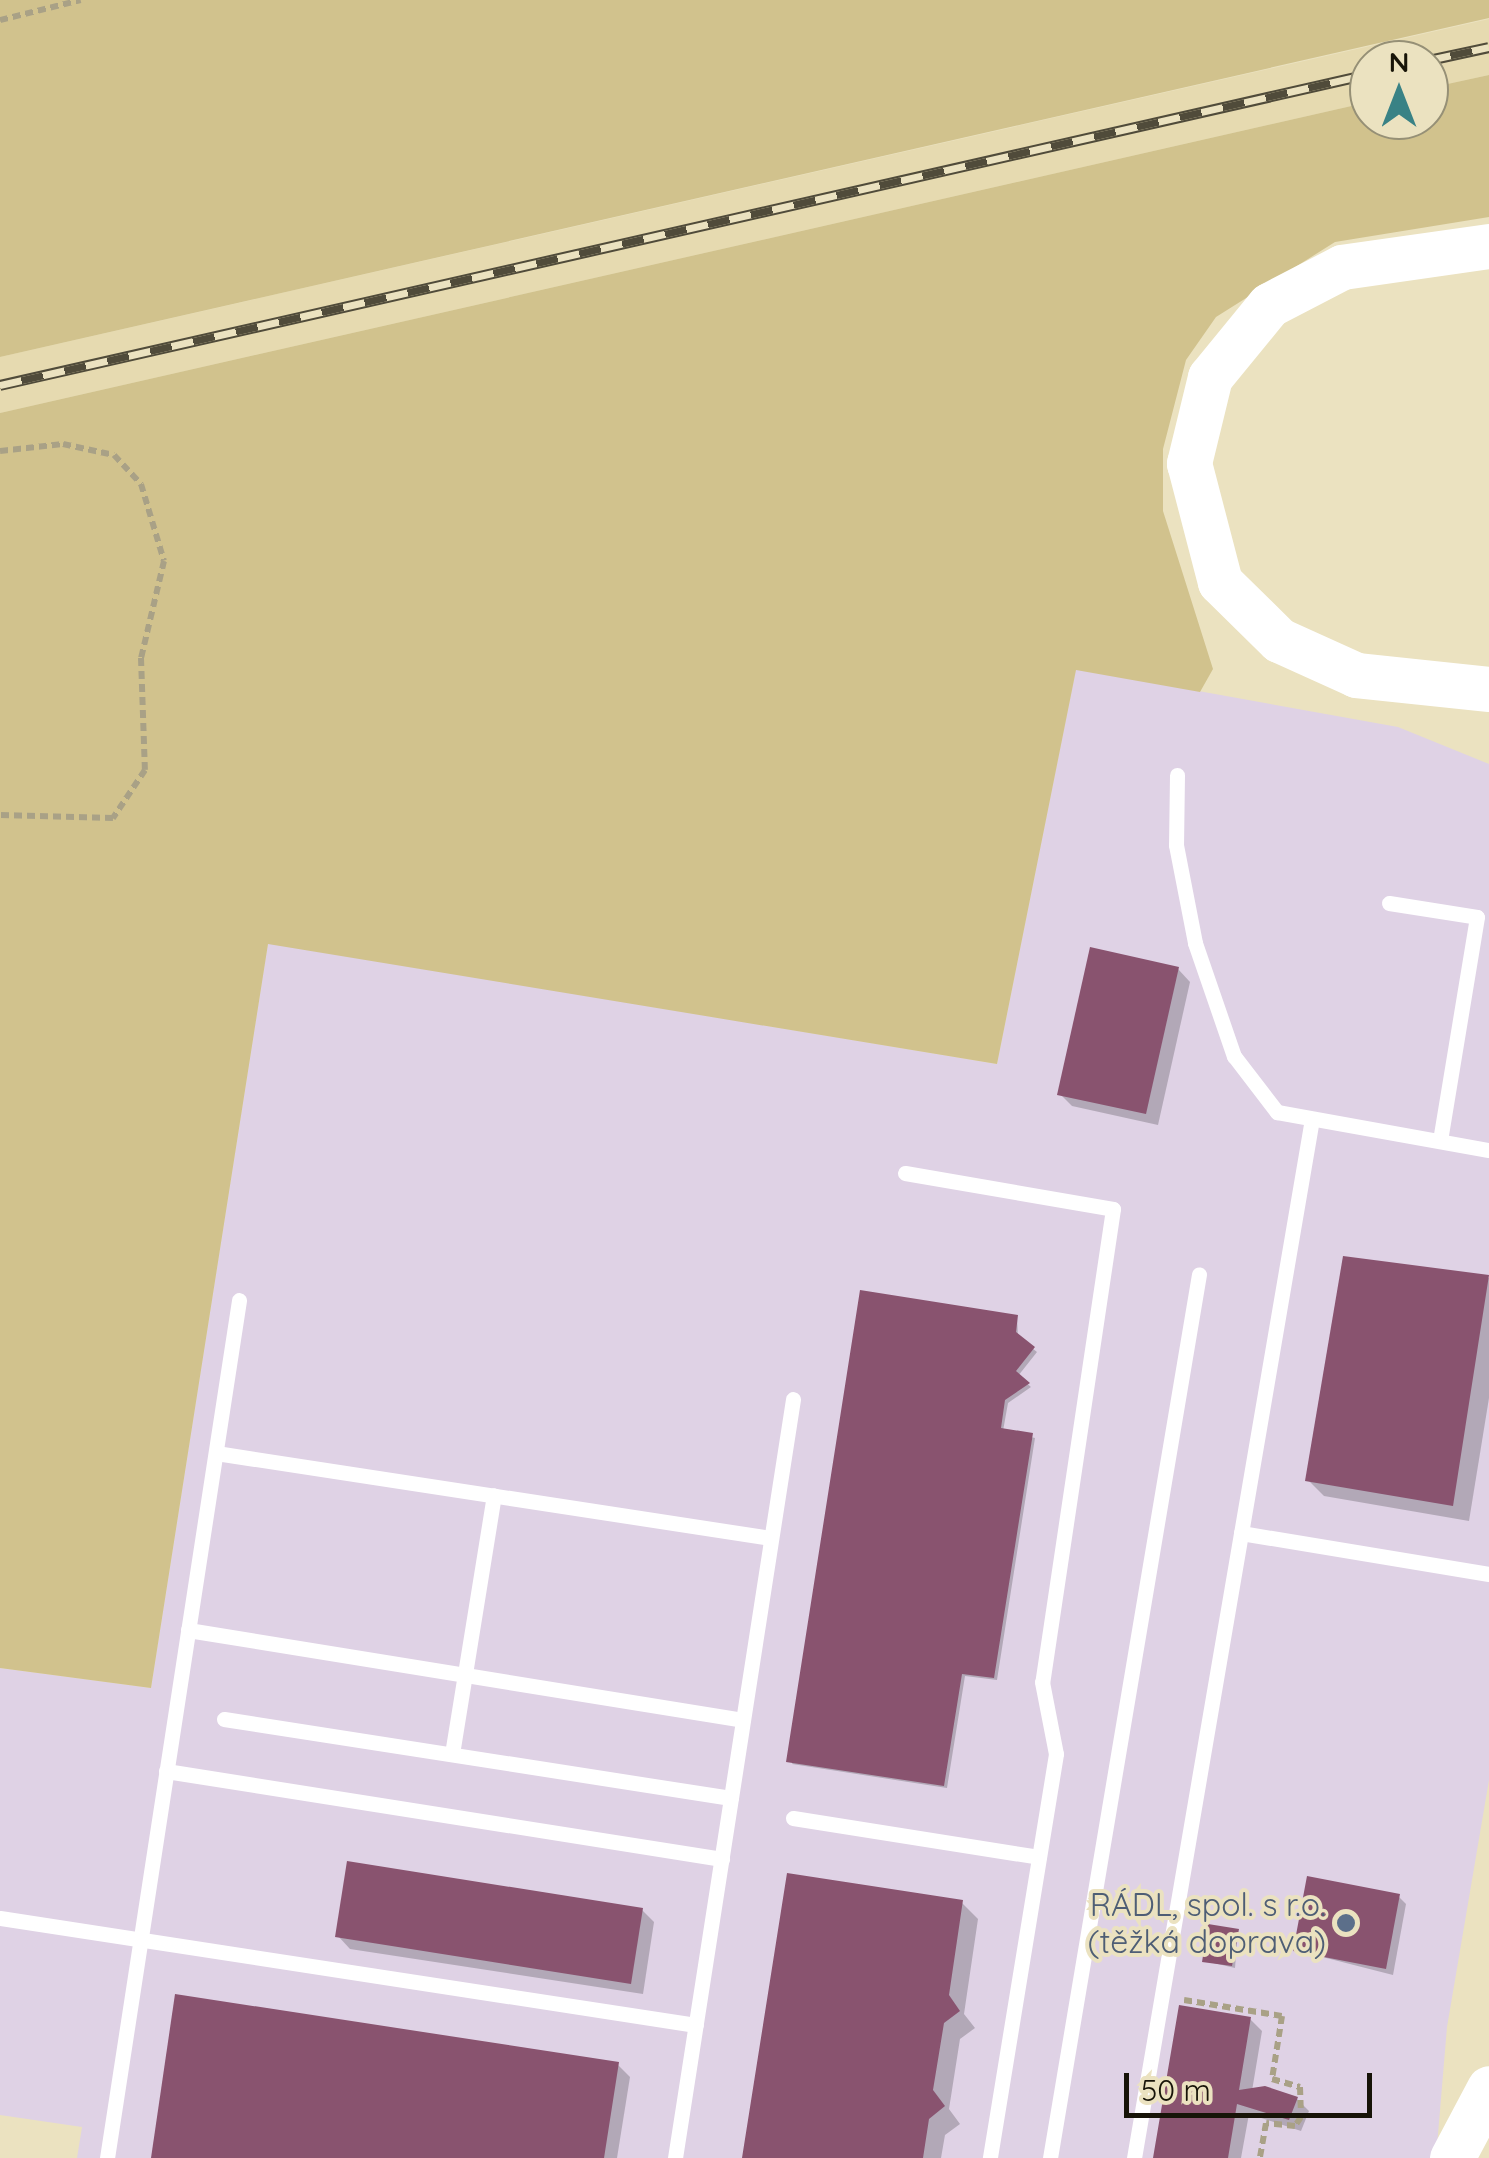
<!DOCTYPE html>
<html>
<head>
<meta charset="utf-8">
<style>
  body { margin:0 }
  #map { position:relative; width:1489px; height:2158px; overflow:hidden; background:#ebe2c0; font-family:Quicksand,sans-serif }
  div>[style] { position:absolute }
  .built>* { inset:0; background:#e6dab0 }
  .industrial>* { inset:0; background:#dfd2e5 }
  .green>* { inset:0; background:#d1c28d }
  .shadow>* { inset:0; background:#0003 }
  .building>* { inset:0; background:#89536f }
  .path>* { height:6px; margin-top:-3px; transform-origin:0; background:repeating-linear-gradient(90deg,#a9a186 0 8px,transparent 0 13px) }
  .lane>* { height:15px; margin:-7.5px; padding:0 7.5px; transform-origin:7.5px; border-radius:7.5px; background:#fff }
  .secondary>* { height:45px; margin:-22.5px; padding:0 22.5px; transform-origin:22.5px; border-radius:22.5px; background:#fff }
  .rail>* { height:11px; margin-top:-5.5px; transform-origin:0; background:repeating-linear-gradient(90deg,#ebe2c0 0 22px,#504b3a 0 44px); box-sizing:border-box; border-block:2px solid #504b3a }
  .dots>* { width:28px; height:28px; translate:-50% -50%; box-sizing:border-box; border:5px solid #ebe2c0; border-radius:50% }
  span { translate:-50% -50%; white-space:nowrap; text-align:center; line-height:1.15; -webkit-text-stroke:8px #ebe2c0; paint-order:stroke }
  .service-label { font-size:32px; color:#4e5e75 }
  .right { translate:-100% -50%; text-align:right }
  .north { position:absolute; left:1349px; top:40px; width:100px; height:100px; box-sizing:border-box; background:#ebe2c0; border:2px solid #969076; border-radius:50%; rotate:0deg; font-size:28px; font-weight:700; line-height:40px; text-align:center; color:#171408 }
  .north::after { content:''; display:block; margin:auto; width:35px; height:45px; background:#398285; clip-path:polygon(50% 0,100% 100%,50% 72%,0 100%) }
  .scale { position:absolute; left:1124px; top:2073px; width:248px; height:45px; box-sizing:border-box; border:5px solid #171408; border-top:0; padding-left:12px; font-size:30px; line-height:35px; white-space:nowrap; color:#171408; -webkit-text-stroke:8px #ebe2c0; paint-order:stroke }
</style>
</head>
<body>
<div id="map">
  <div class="built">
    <div style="clip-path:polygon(1489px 19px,1489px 75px,1429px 88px,1429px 60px,1369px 60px,1369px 102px,0 413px,0 357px)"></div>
  </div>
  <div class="industrial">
    <div style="clip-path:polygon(1076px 669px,1398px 727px,1489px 764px,1489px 1780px,1447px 2027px,1436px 2158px,77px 2158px,82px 2127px,0 2115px,0 1668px,151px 1688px,268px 943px,997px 1064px)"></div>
  </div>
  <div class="green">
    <div style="clip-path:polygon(0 0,1489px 0,1489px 18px,0 357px)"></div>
    <div style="clip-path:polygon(1489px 75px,1489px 217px,1335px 242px,1216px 317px,1186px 360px,1163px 449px,1163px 511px,1213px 669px,1200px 692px,1076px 670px,997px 1064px,268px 944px,151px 1688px,0 1668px,0 413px,1369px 102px,1369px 120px,1429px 120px,1429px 88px)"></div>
  </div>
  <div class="shadow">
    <div style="clip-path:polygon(1178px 969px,1190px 982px,1158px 1125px,1072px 1106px,1060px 1094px)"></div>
    <div style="clip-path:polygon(1345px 1259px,1489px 1278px,1489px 1398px,1469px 1521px,1324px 1496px,1308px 1480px)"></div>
    <div style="clip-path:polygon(1017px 1317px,1018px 1337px,1037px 1352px,1018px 1376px,1031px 1387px,1008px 1403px,1003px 1431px,1035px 1438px,997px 1680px,965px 1676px,947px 1788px,792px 1764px)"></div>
    <div style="clip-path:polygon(1399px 1897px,1406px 1904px,1393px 1975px,1295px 1950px)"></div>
    <div style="clip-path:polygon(962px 1903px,978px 1919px,964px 2014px,975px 2028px,960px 2039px,949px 2109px,960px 2124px,945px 2135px,941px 2158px,745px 2158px)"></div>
    <div style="clip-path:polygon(642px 1910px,654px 1922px,643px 1994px,350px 1949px,338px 1936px)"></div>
    <div style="clip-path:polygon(1238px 1931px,1235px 1968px,1205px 1961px)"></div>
    <div style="clip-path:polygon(1250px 2019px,1262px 2031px,1252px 2091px,1297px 2099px,1309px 2111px,1301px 2131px,1249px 2114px,1241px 2158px,1155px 2158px)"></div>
    <div style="clip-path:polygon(618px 2065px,630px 2077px,617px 2158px,153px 2158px)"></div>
  </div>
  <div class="building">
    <div style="clip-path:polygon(1090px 947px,1179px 967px,1146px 1114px,1057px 1095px)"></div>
    <div style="clip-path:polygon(1343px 1256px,1489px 1275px,1453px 1506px,1305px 1481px)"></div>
    <div style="clip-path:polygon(860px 1290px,1018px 1315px,1016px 1332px,1035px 1347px,1016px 1371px,1030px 1383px,1005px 1400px,1001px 1428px,1033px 1433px,994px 1678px,962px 1674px,944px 1786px,786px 1762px)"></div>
    <div style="clip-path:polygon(347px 1861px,643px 1908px,631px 1984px,335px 1937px)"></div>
    <div style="clip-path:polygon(787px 1873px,963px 1900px,949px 1995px,960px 2011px,944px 2023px,933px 2090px,945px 2106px,929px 2119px,923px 2158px,742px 2158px)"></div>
    <div style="clip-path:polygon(1307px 1876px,1400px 1894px,1386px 1969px,1293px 1951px)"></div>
    <div style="clip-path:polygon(1208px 1924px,1239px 1929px,1232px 1966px,1202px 1962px)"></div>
    <div style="clip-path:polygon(175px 1994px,619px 2062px,604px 2158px,151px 2158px)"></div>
    <div style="clip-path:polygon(1179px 2005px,1251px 2017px,1239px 2090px,1265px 2086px,1298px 2097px,1289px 2120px,1237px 2104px,1228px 2158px,1153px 2158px)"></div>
  </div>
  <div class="path">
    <div style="left:0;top:20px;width:83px;rotate:-13.9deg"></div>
    <div style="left:0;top:451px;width:63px;rotate:-6.3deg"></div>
    <div style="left:63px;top:444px;width:52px;rotate:12.2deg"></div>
    <div style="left:114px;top:455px;width:40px;rotate:47deg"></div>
    <div style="left:141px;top:484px;width:80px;rotate:73.4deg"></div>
    <div style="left:164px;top:561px;width:100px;rotate:103.3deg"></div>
    <div style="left:141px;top:658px;width:112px;rotate:88deg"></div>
    <div style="left:145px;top:770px;width:58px;rotate:123.7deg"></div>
    <div style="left:113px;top:818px;width:113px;rotate:-178.5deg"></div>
    <div style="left:1184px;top:2000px;width:99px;rotate:9.3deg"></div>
    <div style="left:1282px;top:2016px;width:64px;rotate:99deg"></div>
    <div style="left:1272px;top:2079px;width:29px;rotate:16deg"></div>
    <div style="left:1300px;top:2087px;width:30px;rotate:88deg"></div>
    <div style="left:1301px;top:2117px;width:11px;rotate:124deg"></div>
    <div style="left:1295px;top:2126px;width:29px;rotate:-174deg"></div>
    <div style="left:1266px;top:2123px;width:36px;rotate:100deg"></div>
  </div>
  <div class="lane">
    <div style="left:1177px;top:775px;width:70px;rotate:90.8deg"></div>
    <div style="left:1176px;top:845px;width:100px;rotate:79deg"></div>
    <div style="left:1195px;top:943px;width:120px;rotate:71deg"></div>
    <div style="left:1234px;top:1056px;width:71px;rotate:52.5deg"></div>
    <div style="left:1277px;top:1112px;width:215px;rotate:10.2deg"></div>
    <div style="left:1389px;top:903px;width:89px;rotate:9deg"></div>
    <div style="left:1477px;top:917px;width:227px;rotate:99.4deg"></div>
    <div style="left:905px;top:1173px;width:211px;rotate:9.8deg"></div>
    <div style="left:1113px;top:1209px;width:478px;rotate:98.5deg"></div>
    <div style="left:1042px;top:1682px;width:73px;rotate:79deg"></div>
    <div style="left:1056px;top:1754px;width:409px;rotate:99.3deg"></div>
    <div style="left:216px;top:1453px;width:561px;rotate:8.71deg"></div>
    <div style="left:1241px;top:1533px;width:251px;rotate:9.4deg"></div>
    <div style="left:188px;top:1630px;width:562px;rotate:9.21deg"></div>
    <div style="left:224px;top:1719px;width:513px;rotate:8.86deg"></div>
    <div style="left:452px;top:1754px;width:262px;rotate:-80.8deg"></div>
    <div style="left:166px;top:1771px;width:563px;rotate:8.99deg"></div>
    <div style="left:793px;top:1818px;width:249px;rotate:9deg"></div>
    <div style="left:0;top:1918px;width:704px;rotate:8.74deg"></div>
    <div style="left:107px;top:2158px;width:868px;rotate:-81.25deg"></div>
    <div style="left:675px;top:2158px;width:768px;rotate:-81.16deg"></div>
    <div style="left:1050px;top:2158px;width:896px;rotate:-80.43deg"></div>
    <div style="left:1134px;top:2158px;width:1054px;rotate:-80.28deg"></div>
  </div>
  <div class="secondary">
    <div style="left:1489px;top:246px;width:148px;rotate:171.9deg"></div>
    <div style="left:1342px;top:267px;width:82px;rotate:152.5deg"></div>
    <div style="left:1269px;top:305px;width:93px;rotate:129.3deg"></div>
    <div style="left:1210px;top:377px;width:89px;rotate:103.7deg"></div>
    <div style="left:1189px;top:463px;width:123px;rotate:75.4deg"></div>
    <div style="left:1220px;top:582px;width:83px;rotate:44.5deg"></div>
    <div style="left:1279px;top:640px;width:85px;rotate:24.4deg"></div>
    <div style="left:1356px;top:675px;width:134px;rotate:6deg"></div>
    <div style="left:1452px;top:2158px;width:79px;rotate:-62.1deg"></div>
  </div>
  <div class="rail">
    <div style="left:1429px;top:60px;width:61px;rotate:-12.2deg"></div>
    <div style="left:0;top:385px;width:1404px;rotate:-12.8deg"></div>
  </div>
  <div class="dots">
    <div style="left:1346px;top:1923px;background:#5c6f8a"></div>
  </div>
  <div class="service-label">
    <span class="right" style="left:1326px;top:1923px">RÁDL, spol. s r.o.<br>(těžká doprava)</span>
  </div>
  <div class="north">N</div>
  <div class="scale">50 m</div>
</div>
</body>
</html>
